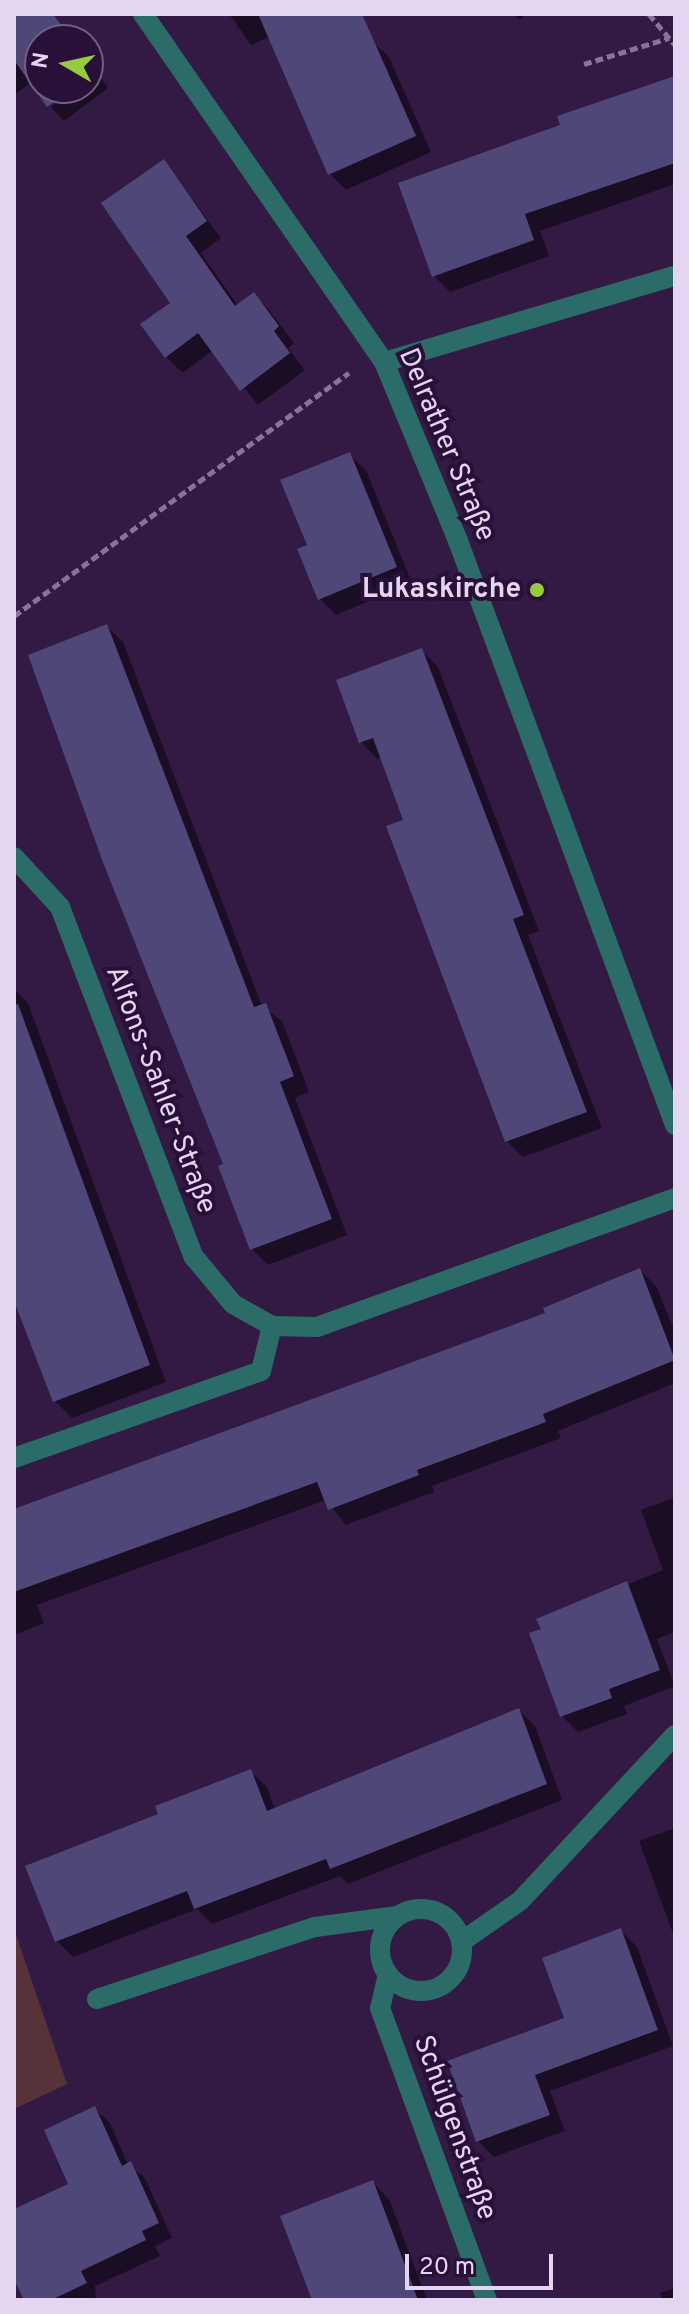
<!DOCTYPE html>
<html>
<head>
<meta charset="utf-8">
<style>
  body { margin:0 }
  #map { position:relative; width:689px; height:2314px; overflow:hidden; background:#331a44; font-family:Overpass,sans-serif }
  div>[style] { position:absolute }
  .green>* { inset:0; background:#573238 }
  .shadow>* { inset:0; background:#0007 }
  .building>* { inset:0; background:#4e4778 }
  .path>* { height:5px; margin-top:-2.5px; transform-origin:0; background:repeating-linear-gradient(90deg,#877396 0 8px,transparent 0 12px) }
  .minor>* { height:20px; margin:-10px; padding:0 10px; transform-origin:10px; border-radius:10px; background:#2c6c68 }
  .minor>.ring { margin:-10px; padding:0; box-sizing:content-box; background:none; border:20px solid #2c6c68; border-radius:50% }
  .dots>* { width:22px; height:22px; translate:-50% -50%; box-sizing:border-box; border:4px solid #281039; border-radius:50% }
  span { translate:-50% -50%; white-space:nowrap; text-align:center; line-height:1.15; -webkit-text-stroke:8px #281039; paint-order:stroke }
  .street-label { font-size:28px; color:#e4d6f0 }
  .poi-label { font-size:28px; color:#e4d6f0; font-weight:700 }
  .right { translate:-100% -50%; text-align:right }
  .frame { position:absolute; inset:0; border:16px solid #e4d6f0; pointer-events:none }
  .north { position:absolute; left:24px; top:24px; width:80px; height:80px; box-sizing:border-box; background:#281039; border:2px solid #735f82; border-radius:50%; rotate:279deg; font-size:22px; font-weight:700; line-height:32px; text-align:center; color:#e4d6f0 }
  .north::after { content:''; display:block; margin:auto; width:28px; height:36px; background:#93cd3d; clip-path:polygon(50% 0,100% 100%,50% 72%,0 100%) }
  .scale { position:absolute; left:405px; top:2254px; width:148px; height:36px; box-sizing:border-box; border:4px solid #e4d6f0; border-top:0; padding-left:10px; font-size:24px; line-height:28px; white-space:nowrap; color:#e4d6f0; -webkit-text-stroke:6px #281039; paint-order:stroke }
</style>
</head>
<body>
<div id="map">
  <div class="green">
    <div style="clip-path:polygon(14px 1929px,67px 2084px,14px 2109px)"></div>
  </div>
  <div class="shadow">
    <div style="clip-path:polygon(14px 14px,52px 14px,74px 40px,40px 40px,40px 88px,70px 88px,49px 104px,32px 82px,14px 95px)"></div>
    <div style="clip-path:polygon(229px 14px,327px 14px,372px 41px,389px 57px,431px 152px,346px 190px,329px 173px,270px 37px,251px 45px)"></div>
    <div style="clip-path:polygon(513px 14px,527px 14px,519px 20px)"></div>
    <div style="clip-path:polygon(88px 60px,95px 70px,88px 75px)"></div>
    <div style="clip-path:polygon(97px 73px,108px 88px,64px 121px,51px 107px,77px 88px,88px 88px,88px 80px)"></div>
    <div style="clip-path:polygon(675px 78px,675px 184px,540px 231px,549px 256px,450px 292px,434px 276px,562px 126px)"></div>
    <div style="clip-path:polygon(164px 161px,221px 238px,201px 253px,238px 306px,254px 294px,270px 311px,294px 343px,288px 348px,305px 370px,258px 405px,213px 350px,183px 373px,166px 357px,172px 303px)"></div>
    <div style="clip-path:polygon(349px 454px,366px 470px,412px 583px,336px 615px,320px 599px,309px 546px)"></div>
    <div style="clip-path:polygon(106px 626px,123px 642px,262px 1006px,282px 1021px,309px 1092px,295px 1098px,347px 1235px,268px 1265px,252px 1249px,226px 1166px)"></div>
    <div style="clip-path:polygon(422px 651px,438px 667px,539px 931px,528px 935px,602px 1128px,523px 1157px,507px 1141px,382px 756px,377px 759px,361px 742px)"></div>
    <div style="clip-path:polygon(14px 989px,28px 1003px,166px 1382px,72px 1418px,55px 1401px,14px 1295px)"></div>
    <div style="clip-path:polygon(640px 1270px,656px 1286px,675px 1332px,675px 1383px,558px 1431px,561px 1438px,432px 1486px,434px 1492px,346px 1525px,326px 1500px,37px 1605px,44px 1623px,14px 1635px,14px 1511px,547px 1314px)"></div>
    <div style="clip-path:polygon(675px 1497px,675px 1632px,657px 1639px,675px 1686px,624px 1706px,627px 1714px,578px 1732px,562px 1716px,539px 1620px,663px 1570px,641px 1510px)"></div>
    <div style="clip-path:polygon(518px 1710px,535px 1726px,562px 1800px,348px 1884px,340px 1876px,212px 1924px,197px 1909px,73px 1957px,57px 1941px,160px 1815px,250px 1771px,267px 1787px,275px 1810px)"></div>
    <div style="clip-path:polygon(675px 1828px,675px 1939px,639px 1841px)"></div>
    <div style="clip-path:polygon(621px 1931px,637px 1947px,673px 2046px,550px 2091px,565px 2131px,494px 2157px,478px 2141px,567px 2020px)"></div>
    <div style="clip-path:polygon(95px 2109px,110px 2123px,128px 2165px,145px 2178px,172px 2238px,155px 2246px,160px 2256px,95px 2286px,96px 2300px,26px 2300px,14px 2275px,14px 2211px,70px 2185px)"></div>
    <div style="clip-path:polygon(372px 2182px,389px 2199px,427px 2300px,313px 2300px)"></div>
    <div style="clip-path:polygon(675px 2288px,675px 2300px,662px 2300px,660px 2293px)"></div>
  </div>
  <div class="building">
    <div style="clip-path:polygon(14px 14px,53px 14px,72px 40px,40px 40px,40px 88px,74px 88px,47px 107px,14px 60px)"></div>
    <div style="clip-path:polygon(258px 14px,362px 14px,416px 136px,328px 175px)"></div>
    <div style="clip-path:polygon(675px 76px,675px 163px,525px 214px,534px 240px,432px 277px,398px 183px,560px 125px,557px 116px)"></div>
    <div style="clip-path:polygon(164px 159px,207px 221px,186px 236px,235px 306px,254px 292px,279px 326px,274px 331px,290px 353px,240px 391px,198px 333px,165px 358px,140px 324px,170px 303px,101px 203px)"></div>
    <div style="clip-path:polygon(350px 452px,397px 567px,318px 600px,297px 549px,307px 545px,280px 480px)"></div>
    <div style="clip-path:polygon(107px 624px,254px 1007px,266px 1003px,294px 1076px,280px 1082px,332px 1219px,250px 1250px,218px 1166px,223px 1164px,104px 865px,28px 655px)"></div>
    <div style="clip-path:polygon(422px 648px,524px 915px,513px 919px,587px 1112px,505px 1142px,386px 826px,403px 820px,373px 738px,359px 743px,336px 680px)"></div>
    <div style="clip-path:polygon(18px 1004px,150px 1365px,53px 1402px,14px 1301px,14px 1005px)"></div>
    <div style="clip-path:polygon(640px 1268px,675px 1360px,543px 1414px,546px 1422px,417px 1470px,419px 1475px,328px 1510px,317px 1482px,14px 1592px,14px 1509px,545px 1313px,543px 1308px)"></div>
    <div style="clip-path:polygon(627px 1581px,660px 1670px,609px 1689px,612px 1698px,560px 1717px,529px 1633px,541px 1629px,536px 1619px)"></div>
    <div style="clip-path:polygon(519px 1708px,547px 1784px,330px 1869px,326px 1859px,194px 1909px,187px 1891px,55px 1942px,25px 1866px,158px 1814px,155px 1806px,251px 1769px,267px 1811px)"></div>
    <div style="clip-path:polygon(621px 1928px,658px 2030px,535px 2075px,550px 2115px,476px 2142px,447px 2061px,564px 2018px,542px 1958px)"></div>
    <div style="clip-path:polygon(95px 2106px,122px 2166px,131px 2161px,159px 2223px,142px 2231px,146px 2240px,81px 2271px,87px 2283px,51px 2300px,24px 2300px,14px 2279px,14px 2209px,68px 2184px,44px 2130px)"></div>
    <div style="clip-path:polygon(373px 2180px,418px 2300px,312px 2300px,280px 2216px)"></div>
  </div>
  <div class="path">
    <div style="left:649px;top:14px;width:40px;rotate:50deg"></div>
    <div style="left:584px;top:64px;width:89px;rotate:-17deg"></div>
    <div style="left:14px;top:616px;width:414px;rotate:-36deg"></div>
  </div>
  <div class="minor">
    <div style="left:143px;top:14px;width:423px;rotate:55.3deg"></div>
    <div style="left:384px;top:362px;width:194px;rotate:67.5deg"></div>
    <div style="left:458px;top:541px;width:623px;rotate:69.62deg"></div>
    <div style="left:384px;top:362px;width:303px;rotate:-16.5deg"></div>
    <div style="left:14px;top:857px;width:68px;rotate:47.4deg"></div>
    <div style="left:60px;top:907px;width:375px;rotate:69.1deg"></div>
    <div style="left:194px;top:1257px;width:61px;rotate:50.3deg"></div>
    <div style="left:233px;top:1304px;width:45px;rotate:29.4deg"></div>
    <div style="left:272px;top:1326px;width:45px;rotate:1.3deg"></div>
    <div style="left:317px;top:1327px;width:381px;rotate:-19.8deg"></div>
    <div style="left:14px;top:1458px;width:262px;rotate:-19.4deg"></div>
    <div style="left:261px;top:1371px;width:46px;rotate:-76.3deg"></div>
    <div class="ring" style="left:380px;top:1909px;width:62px;height:62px"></div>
    <div style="left:461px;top:1942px;width:72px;rotate:-34.8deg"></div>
    <div style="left:520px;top:1901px;width:227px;rotate:-47deg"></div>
    <div style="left:388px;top:1974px;width:35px;rotate:103deg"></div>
    <div style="left:380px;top:2008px;width:311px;rotate:69.9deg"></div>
    <div style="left:97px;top:1999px;width:230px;rotate:-18.3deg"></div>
    <div style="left:315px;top:1927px;width:83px;rotate:-7.6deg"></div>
  </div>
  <div class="dots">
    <div style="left:537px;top:590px;background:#93cd3d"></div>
  </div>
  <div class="street-label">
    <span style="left:446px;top:445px;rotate:67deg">Delrather Straße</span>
    <span style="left:160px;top:1090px;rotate:69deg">Alfons-Sahler-Straße</span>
    <span style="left:454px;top:2128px;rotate:70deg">Schülgenstraße</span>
  </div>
  <div class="poi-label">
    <span class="right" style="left:521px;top:590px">Lukaskirche</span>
  </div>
  <div class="frame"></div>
  <div class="north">N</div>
  <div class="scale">20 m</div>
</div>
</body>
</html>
